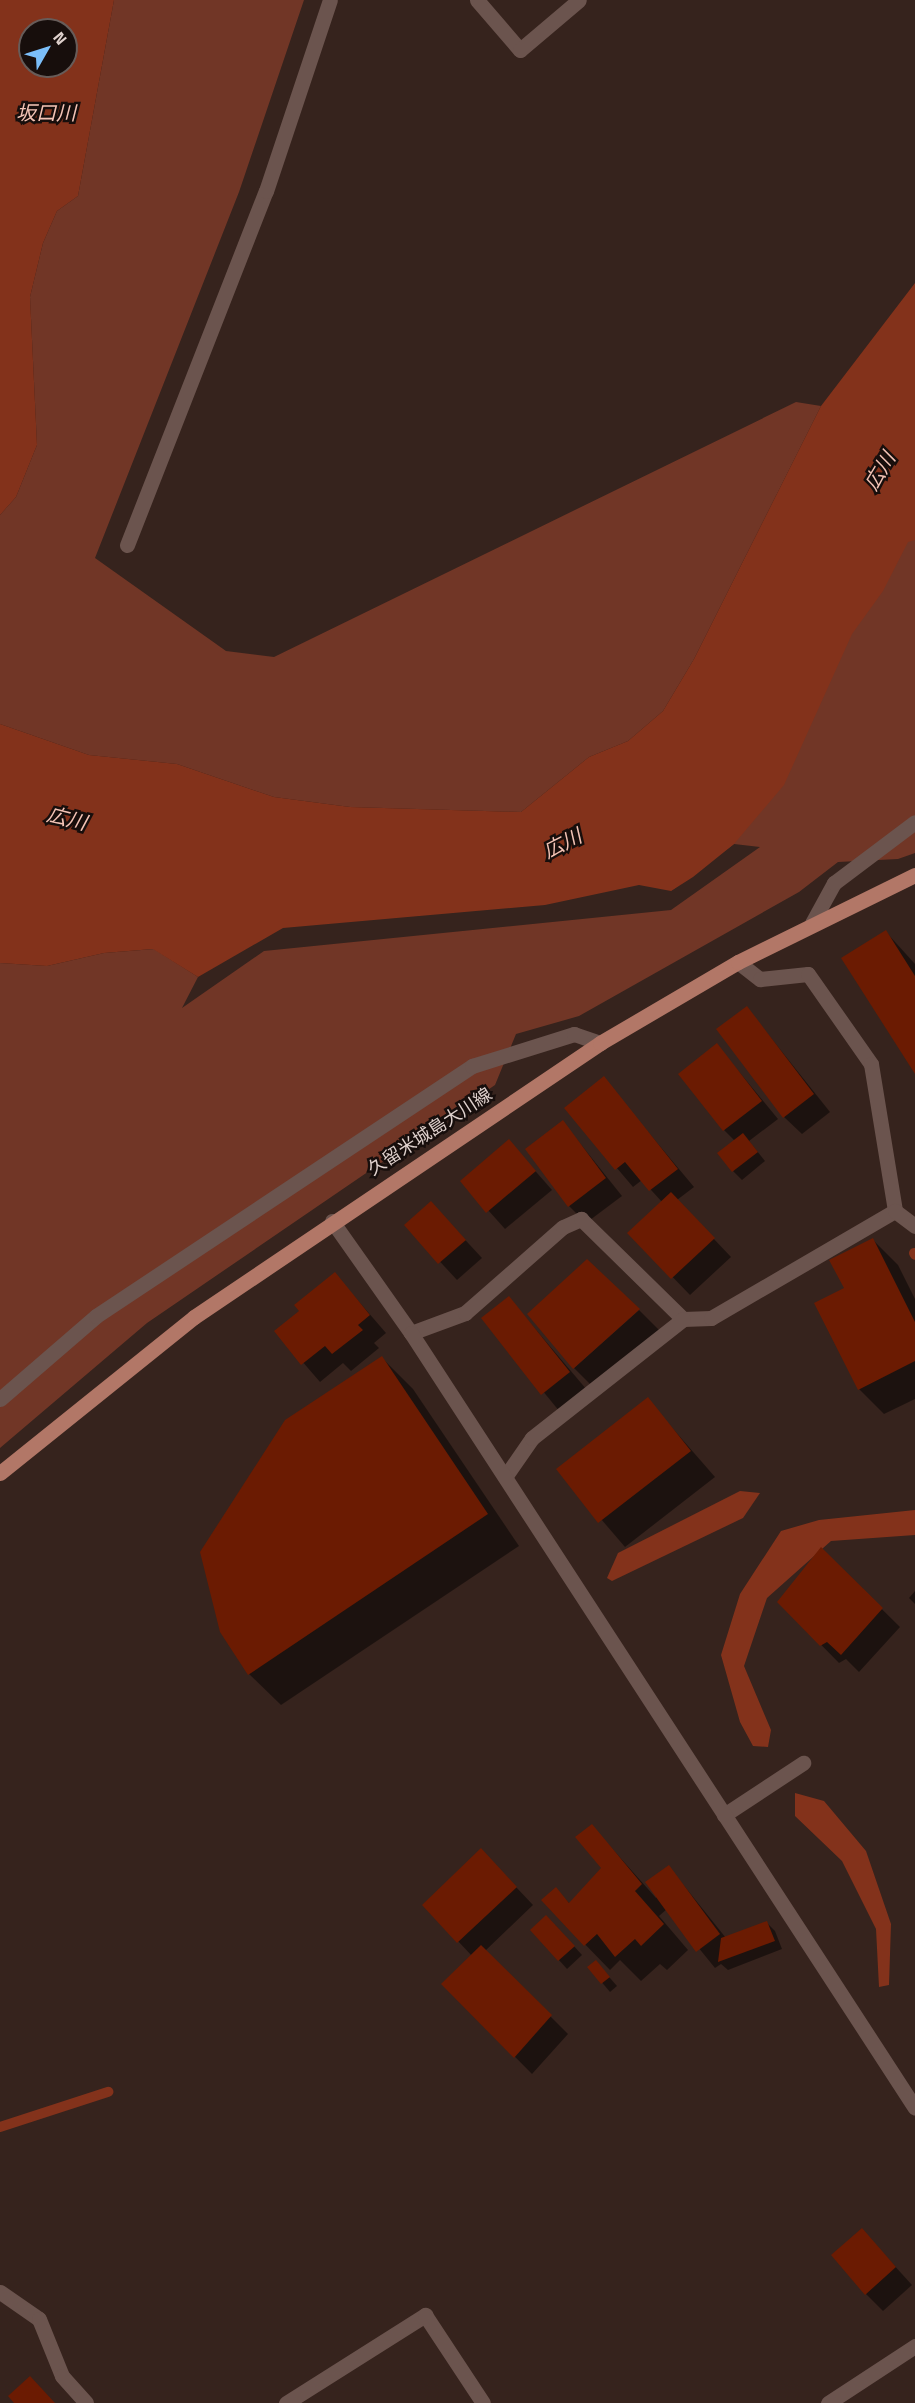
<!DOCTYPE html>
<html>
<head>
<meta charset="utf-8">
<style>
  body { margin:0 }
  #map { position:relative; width:915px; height:2403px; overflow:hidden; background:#36231d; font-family:"Titillium Web","Noto Sans JP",sans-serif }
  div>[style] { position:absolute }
  .green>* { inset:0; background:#713626 }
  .water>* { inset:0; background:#83321b }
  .shadow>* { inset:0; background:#0007 }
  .stream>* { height:10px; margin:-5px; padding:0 5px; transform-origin:5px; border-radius:5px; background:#83321b }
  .building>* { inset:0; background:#6b1b02 }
  .service>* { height:15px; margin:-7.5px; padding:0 7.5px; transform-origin:7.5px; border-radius:7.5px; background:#6b544e }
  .minor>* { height:15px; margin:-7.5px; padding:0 7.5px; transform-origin:7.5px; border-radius:7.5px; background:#6b544e }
  .tertiary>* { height:15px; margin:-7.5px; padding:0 7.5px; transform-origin:7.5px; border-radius:7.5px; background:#6b544e }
  .primary>* { height:15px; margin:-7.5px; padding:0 7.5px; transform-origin:7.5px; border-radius:7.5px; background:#b27767 }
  span { translate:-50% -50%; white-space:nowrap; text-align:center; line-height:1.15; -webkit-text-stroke:5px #170e0c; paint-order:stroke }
  .street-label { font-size:18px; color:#dfd1cd }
  .water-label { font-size:20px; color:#f3c3b5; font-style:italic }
  .north { position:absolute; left:18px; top:18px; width:60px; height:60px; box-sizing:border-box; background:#170e0c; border:2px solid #675c59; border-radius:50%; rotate:51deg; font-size:16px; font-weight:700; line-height:24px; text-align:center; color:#dfd1cd }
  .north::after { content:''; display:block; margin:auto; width:21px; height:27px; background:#7bbef9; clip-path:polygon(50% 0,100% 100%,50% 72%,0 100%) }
</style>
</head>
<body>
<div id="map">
  <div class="green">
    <div style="clip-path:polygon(114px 0,304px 0,239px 192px,95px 558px,226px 651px,274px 657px,796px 402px,821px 406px,694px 659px,663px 711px,628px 741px,589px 757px,521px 812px,350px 807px,274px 797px,177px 764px,89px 755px,0 724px,0 515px,16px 497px,37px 445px,30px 297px,43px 243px,57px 211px,78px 196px)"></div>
    <div style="clip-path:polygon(915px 504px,915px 853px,898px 859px,838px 862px,799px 892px,579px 1016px,516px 1034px,495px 1085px,147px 1323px,0 1448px,0 963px,47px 966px,104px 953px,154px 949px,198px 977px,182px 1008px,264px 951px,671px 910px,760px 847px,734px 844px,671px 891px)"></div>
  </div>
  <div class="water">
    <div style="clip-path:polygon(evenodd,0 0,114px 0,78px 196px,57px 211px,43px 243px,30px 297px,37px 445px,16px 497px,0 515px,0 0,30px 30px,66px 30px,66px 66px,30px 66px,30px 30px)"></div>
    <div style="clip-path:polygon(915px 283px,915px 540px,908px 542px,883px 591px,852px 634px,784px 785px,734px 844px,693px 877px,671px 891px,639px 885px,545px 905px,283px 928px,198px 977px,153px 949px,104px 953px,47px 966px,0 963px,0 724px,89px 755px,177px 764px,274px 797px,350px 807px,521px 812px,589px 757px,628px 741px,663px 711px,694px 659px,821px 406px)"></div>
    <div style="clip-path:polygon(740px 1491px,760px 1493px,743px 1518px,612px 1581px,607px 1578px,618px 1553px)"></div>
    <div style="clip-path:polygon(915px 1510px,915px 1535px,831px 1541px,767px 1598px,744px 1666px,771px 1730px,768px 1747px,753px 1746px,740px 1722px,721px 1655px,740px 1594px,781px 1531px,819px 1520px)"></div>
    <div style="clip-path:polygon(795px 1793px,824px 1801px,866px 1851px,891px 1924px,889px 1985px,879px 1987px,876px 1929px,842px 1861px,795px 1816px)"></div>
  </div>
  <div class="shadow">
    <div style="clip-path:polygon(886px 932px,915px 964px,915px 1071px)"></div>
    <div style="clip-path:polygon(747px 1008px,830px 1112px,802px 1134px,784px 1117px)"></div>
    <div style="clip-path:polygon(717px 1045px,778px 1119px,749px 1141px,765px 1161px,742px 1180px,733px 1171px,735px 1141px,724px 1130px)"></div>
    <div style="clip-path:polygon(603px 1078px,694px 1187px,677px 1200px,731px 1257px,690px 1295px,630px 1233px,662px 1202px,642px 1180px,633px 1187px,566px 1108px)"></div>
    <div style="clip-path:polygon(563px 1122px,622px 1196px,586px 1223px,569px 1206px)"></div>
    <div style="clip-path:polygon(509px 1141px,552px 1190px,505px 1229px,462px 1181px)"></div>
    <div style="clip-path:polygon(431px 1203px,482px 1258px,457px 1280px,406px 1225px)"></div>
    <div style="clip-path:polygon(873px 1240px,898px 1265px,915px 1299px,915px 1399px,884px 1414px,859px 1389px,846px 1289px)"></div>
    <div style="clip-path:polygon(335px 1274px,386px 1333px,374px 1343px,379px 1348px,351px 1371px,343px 1363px,320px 1382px,276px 1331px,301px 1311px)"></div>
    <div style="clip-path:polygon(509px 1298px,587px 1390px,560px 1412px,483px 1318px)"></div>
    <div style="clip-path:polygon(639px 1310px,664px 1335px,599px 1393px,574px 1368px)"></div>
    <div style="clip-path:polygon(382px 1358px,413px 1389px,519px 1546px,281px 1705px,249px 1674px)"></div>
    <div style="clip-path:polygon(647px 1399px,715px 1477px,625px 1547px,558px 1469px)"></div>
    <div style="clip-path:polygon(821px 1549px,900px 1627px,859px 1672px,846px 1659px,839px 1663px,779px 1602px)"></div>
    <div style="clip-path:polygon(915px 1591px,915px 1604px,909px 1598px)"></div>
    <div style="clip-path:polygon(592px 1826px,656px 1898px,669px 1867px,726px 1938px,767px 1923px,775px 1931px,782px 1949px,728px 1970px,721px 1964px,715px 1968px,667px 1909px,659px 1916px,688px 1950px,667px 1970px,660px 1964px,641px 1981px,620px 1960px,610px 1970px,543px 1901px,556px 1889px,570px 1904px,603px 1868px)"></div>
    <div style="clip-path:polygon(498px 1868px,533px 1905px,485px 1951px,568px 2034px,532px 2074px,443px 1984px,472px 1956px,424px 1905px)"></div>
    <div style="clip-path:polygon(555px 1925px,582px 1955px,567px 1969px,532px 1930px)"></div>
    <div style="clip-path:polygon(596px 1962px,617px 1986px,610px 1992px,589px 1967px)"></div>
    <div style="clip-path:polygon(862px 2230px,912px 2285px,883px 2311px,866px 2294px)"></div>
  </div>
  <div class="stream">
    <div style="left:914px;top:1253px;width:2px;rotate:63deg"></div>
    <div style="left:0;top:2127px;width:114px;rotate:-18deg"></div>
  </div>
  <div class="building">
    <div style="clip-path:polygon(886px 930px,915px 976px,915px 1074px,841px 958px)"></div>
    <div style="clip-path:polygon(747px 1006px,814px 1094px,783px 1118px,716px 1029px)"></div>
    <div style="clip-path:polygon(717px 1043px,762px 1101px,723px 1131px,678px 1074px)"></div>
    <div style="clip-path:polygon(604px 1076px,678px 1169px,649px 1191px,625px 1162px,615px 1170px,564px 1108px)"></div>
    <div style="clip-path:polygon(563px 1120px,606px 1178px,568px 1207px,525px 1149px)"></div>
    <div style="clip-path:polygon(743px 1133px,758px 1152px,732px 1172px,717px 1153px)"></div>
    <div style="clip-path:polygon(509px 1139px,536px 1171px,486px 1213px,460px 1181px)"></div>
    <div style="clip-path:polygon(671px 1192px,715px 1238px,671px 1279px,627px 1233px)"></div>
    <div style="clip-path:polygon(431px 1201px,466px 1240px,438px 1264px,404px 1225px)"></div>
    <div style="clip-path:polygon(873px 1238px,915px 1322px,915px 1361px,858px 1390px,814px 1303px,844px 1288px,829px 1260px)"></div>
    <div style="clip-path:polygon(587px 1259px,640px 1309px,573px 1369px,527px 1314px)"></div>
    <div style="clip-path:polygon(335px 1272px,370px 1315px,358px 1325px,363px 1330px,332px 1354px,325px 1346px,301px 1365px,274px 1331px,299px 1311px,294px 1305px)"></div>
    <div style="clip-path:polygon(509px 1296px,570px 1372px,541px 1395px,481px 1318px)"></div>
    <div style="clip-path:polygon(382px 1356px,488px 1514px,248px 1675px,220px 1632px,200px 1552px,285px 1420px)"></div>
    <div style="clip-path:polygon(648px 1397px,691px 1451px,598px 1523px,556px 1469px)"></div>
    <div style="clip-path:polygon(821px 1547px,883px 1608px,841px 1655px,827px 1642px,820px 1646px,777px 1602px)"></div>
    <div style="clip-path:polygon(592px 1824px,642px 1884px,635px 1891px,664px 1924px,641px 1946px,635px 1939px,615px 1957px,597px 1934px,584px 1946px,541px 1900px,556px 1887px,569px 1903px,601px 1868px,575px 1837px)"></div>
    <div style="clip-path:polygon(481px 1848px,517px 1887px,457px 1943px,422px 1905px)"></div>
    <div style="clip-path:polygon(669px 1865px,720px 1934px,696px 1952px,645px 1882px)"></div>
    <div style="clip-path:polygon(546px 1915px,575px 1946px,558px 1961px,530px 1930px)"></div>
    <div style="clip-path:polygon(767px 1921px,775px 1941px,718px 1962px,721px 1938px)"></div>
    <div style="clip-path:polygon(481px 1945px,552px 2015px,514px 2058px,441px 1984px)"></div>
    <div style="clip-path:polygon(596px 1960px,610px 1977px,601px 1984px,587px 1967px)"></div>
    <div style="clip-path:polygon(862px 2228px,896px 2267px,865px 2295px,831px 2255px)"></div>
    <div style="clip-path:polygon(30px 2376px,55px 2403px,14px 2403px,8px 2396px)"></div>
  </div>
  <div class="service">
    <div style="left:812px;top:923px;width:46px;rotate:-61.2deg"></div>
    <div style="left:834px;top:883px;width:101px;rotate:-37deg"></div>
    <div style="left:738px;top:962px;width:28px;rotate:38deg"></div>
    <div style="left:760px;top:979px;width:48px;rotate:-5.9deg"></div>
    <div style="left:808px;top:974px;width:110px;rotate:55deg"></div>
    <div style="left:871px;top:1064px;width:149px;rotate:80.7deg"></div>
    <div style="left:411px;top:1333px;width:58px;rotate:-20.3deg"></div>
    <div style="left:465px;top:1313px;width:130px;rotate:-41.3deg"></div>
    <div style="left:563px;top:1227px;width:20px;rotate:-24deg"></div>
    <div style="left:581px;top:1219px;width:143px;rotate:44.4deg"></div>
    <div style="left:683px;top:1319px;width:28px;rotate:-2deg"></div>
    <div style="left:711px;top:1318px;width:213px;rotate:-30.2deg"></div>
    <div style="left:895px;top:1211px;width:25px;rotate:37deg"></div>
    <div style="left:0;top:1399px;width:127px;rotate:-40.8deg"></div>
    <div style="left:96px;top:1316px;width:452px;rotate:-33.6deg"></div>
    <div style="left:472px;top:1066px;width:107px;rotate:-17.4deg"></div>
    <div style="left:574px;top:1034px;width:28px;rotate:19deg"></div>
    <div style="left:505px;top:1477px;width:47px;rotate:-55.3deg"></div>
    <div style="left:532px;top:1438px;width:192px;rotate:-38.2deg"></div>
  </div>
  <div class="minor">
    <div style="left:477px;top:0;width:66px;rotate:49.3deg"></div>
    <div style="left:520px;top:50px;width:77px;rotate:-40.3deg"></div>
    <div style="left:127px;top:545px;width:380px;rotate:-68.6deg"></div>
    <div style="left:266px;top:191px;width:201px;rotate:-71.5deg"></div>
    <div style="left:724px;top:1815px;width:95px;rotate:-33.4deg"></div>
    <div style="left:0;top:2292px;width:47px;rotate:34.7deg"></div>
    <div style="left:39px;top:2319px;width:61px;rotate:68deg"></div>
    <div style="left:62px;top:2376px;width:36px;rotate:48deg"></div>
    <div style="left:286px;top:2403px;width:165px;rotate:-32.3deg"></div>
    <div style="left:425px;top:2315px;width:105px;rotate:56.6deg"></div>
    <div style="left:828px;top:2403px;width:104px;rotate:-33.2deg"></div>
  </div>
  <div class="tertiary">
    <div style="left:332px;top:1221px;width:137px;rotate:54.8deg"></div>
    <div style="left:411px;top:1333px;width:924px;rotate:56.96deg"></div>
  </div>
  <div class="primary">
    <div style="left:0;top:1473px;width:249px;rotate:-38.8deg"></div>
    <div style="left:194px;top:1317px;width:490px;rotate:-34deg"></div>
    <div style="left:600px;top:1043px;width:160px;rotate:-30.4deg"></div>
    <div style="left:738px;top:962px;width:197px;rotate:-26.2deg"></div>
  </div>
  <div class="street-label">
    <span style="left:430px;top:1132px;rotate:-33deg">久留米城島大川線</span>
  </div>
  <div class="water-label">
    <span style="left:46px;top:112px">坂口川</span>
    <span style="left:879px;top:471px;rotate:-59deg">広川</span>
    <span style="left:67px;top:818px;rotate:14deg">広川</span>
    <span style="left:562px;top:843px;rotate:-27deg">広川</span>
  </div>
  <div class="north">N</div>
</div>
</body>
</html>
